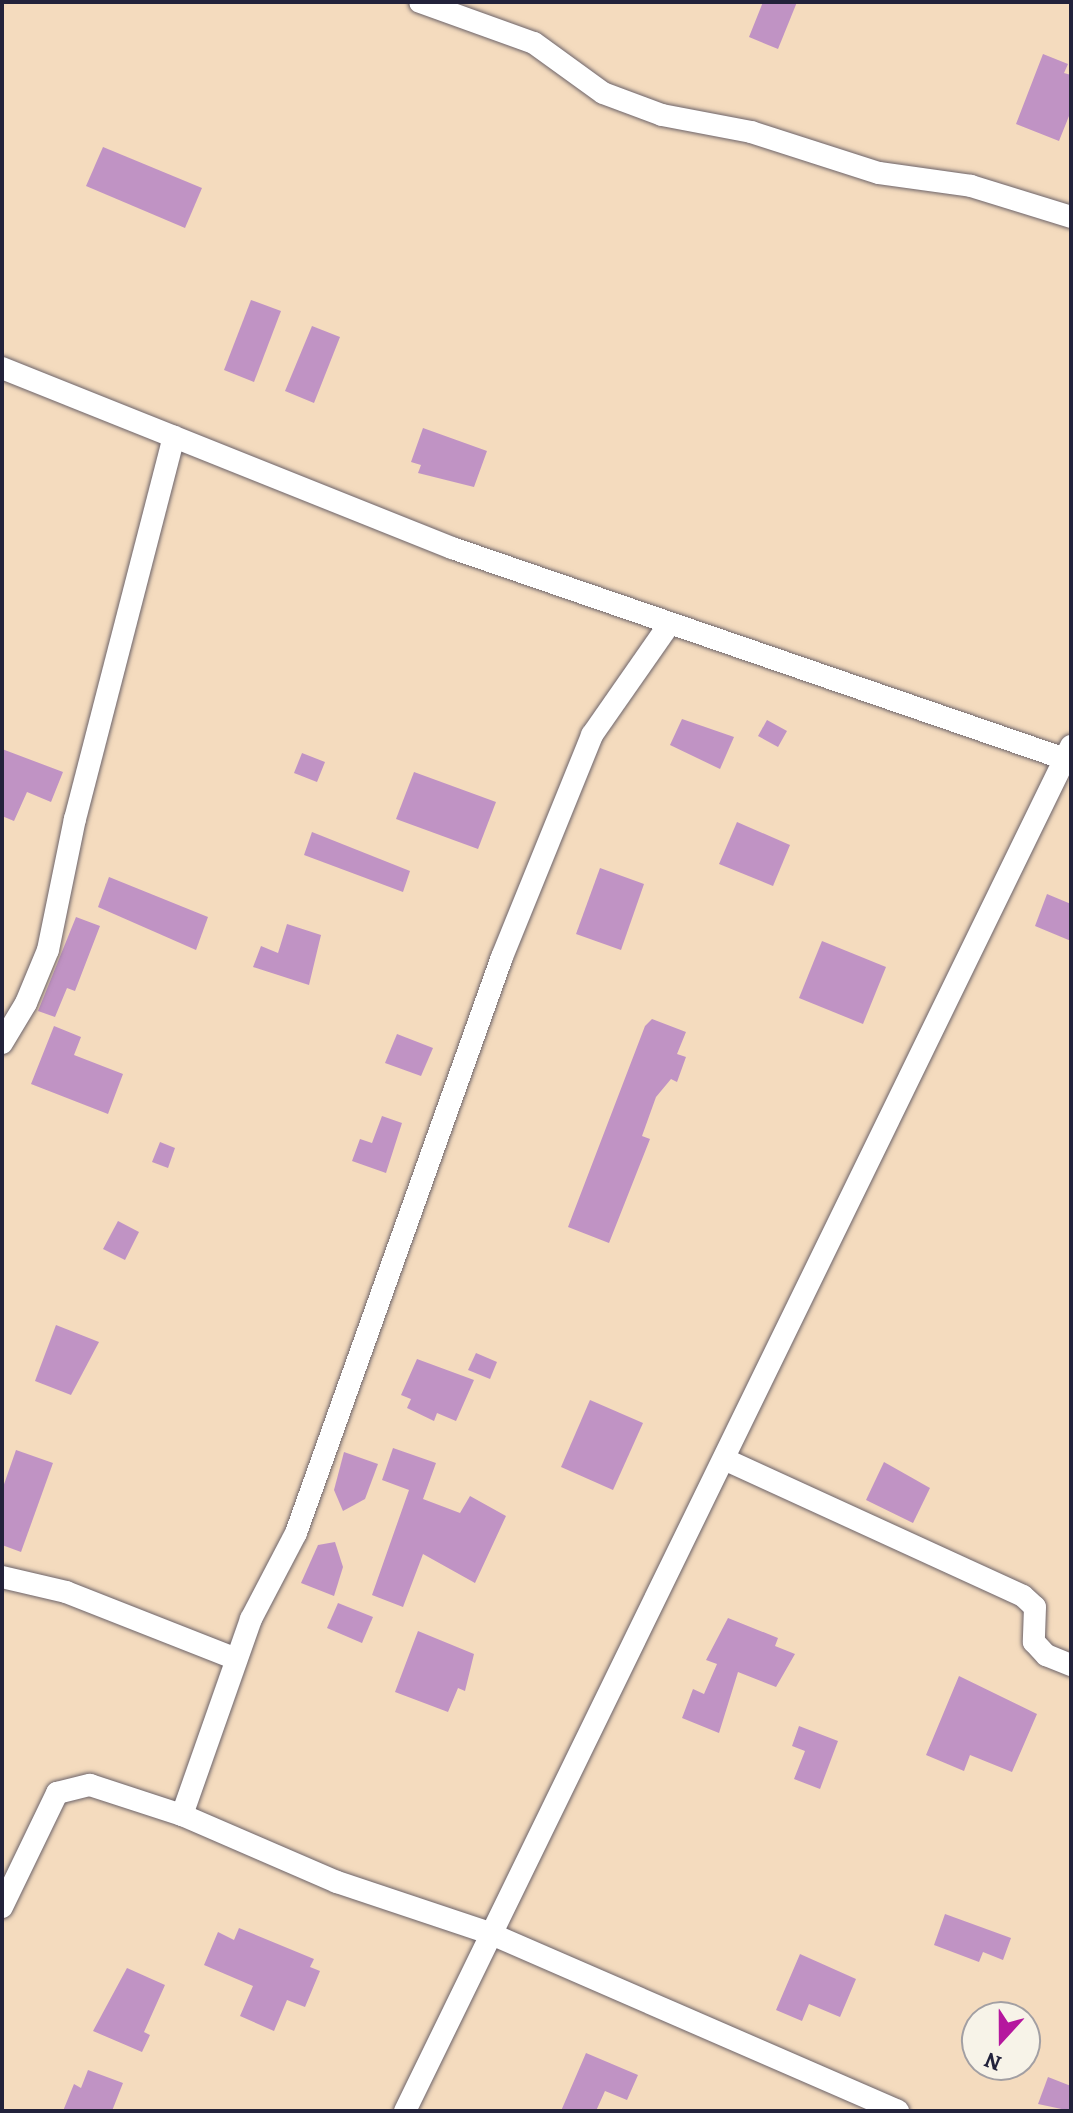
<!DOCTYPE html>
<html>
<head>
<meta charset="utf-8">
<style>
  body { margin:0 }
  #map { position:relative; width:1073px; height:2113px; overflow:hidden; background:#f4dbbe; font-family:Alegreya,serif }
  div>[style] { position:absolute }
  .building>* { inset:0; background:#c093c4 }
  .roads { filter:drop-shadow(0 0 2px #6c6369) drop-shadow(0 0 2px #6c6369) }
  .street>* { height:22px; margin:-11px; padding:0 11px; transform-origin:11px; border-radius:11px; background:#fff }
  span { translate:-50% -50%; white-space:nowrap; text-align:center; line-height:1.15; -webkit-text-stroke:8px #f7f3e8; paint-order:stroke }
  .frame { position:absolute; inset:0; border:4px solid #22223b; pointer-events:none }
  .north { position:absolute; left:961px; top:2001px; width:80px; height:80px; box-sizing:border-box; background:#f7f3e8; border:2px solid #a29fa3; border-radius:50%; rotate:201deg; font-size:22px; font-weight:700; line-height:32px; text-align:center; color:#22223b }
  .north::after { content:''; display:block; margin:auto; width:28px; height:36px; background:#b5179e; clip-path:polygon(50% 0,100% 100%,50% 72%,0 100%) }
</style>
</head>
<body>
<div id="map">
  <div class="building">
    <div style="clip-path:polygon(763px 2px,797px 2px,778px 49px,749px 37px)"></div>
    <div style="clip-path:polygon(1043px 54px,1068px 64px,1064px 73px,1071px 75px,1071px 111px,1059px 141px,1016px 124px)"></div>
    <div style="clip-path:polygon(103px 147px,202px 188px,185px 228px,86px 186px)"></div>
    <div style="clip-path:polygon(251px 300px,281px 311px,254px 382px,224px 370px)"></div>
    <div style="clip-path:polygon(312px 326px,340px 337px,314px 403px,285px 391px)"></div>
    <div style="clip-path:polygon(423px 428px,487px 451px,474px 487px,418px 473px,421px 465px,411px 462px)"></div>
    <div style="clip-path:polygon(682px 719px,734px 737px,720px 769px,670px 745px)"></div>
    <div style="clip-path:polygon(767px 720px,787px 731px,778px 747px,758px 736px)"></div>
    <div style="clip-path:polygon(2px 749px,63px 772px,51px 802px,27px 792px,14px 821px,2px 816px)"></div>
    <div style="clip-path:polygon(302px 753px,325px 762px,317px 782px,294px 773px)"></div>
    <div style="clip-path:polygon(414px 772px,496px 802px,478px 849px,396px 819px)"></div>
    <div style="clip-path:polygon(737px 822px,790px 845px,773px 886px,719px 864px)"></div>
    <div style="clip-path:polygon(312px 832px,410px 871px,403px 892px,304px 855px)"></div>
    <div style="clip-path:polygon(600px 868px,644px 884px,621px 950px,576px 934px)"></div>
    <div style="clip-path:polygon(109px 877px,208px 917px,196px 950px,98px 907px)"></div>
    <div style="clip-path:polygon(1047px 894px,1071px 904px,1071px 941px,1035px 926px)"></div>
    <div style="clip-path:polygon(76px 917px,100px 926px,75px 991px,67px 988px,55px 1017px,38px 1011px)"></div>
    <div style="clip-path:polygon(287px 924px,321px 935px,309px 985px,253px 967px,261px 946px,278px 953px)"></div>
    <div style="clip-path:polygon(822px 941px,886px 967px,863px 1024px,799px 998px)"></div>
    <div style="clip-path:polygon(652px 1019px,686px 1032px,677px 1054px,686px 1057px,677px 1082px,671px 1079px,656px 1097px,642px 1136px,650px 1139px,609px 1243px,568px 1227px,645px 1026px)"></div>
    <div style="clip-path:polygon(54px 1026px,81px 1037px,74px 1055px,123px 1074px,108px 1114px,31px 1084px)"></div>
    <div style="clip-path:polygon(397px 1034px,433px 1048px,421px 1076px,385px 1063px)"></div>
    <div style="clip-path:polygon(382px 1116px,402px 1123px,386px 1173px,352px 1161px,360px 1139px,372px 1143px)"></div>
    <div style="clip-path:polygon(160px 1142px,175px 1148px,168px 1168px,152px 1162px)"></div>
    <div style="clip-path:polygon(118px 1221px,139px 1232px,125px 1260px,103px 1249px)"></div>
    <div style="clip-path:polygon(56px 1325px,99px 1342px,71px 1395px,35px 1381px)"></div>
    <div style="clip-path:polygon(476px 1353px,497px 1362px,490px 1379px,468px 1370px)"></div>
    <div style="clip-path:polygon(417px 1359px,474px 1380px,456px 1421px,437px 1413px,434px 1421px,407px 1408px,411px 1399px,401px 1395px)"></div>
    <div style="clip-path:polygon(590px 1400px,643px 1423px,613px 1490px,561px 1467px)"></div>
    <div style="clip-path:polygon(393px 1448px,436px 1463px,423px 1499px,460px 1513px,470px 1496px,506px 1516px,475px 1583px,423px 1554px,403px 1607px,372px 1595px,409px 1490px,382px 1480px)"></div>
    <div style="clip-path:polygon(16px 1450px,53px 1463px,21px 1552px,2px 1545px,2px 1490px)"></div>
    <div style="clip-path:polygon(344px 1452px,378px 1464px,365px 1499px,343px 1511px,334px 1490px)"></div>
    <div style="clip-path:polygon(884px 1462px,930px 1488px,913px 1523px,866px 1500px)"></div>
    <div style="clip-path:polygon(335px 1542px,343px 1567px,334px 1596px,301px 1583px,318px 1545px)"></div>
    <div style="clip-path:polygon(338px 1603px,373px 1617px,362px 1643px,327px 1628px)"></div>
    <div style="clip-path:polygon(728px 1618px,778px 1638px,775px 1646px,795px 1654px,776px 1687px,738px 1672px,719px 1733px,682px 1718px,693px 1689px,704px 1694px,717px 1664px,706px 1660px)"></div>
    <div style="clip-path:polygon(418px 1631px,474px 1654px,465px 1691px,458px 1688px,448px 1712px,395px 1692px)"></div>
    <div style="clip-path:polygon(959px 1676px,1037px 1714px,1012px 1772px,970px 1755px,964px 1771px,926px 1755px)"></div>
    <div style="clip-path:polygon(799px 1726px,838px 1741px,820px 1789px,794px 1779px,805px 1751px,792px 1746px)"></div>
    <div style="clip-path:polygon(945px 1914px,1011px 1938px,1003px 1960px,983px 1952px,979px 1962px,934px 1945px)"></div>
    <div style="clip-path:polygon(239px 1928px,314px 1959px,310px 1967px,320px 1971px,305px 2007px,287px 2000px,274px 2031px,240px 2016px,253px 1986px,204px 1965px,218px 1932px,234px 1940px)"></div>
    <div style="clip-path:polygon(800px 1954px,856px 1979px,840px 2017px,809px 2004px,802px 2021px,776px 2010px)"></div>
    <div style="clip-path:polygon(127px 1968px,165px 1985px,144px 2032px,150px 2035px,142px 2052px,93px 2031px)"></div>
    <div style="clip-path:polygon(586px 2053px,638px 2075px,627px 2100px,605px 2091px,596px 2111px,561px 2111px)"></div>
    <div style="clip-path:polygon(88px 2070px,123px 2083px,112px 2111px,63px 2111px,74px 2084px,81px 2088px)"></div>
    <div style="clip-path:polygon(1048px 2077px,1071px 2086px,1071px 2111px,1038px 2104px)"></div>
  </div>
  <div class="roads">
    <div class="street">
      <div style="left:420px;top:2px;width:121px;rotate:19.8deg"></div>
      <div style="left:534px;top:43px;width:85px;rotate:35.9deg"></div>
      <div style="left:603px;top:93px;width:63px;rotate:20.4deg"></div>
      <div style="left:662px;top:115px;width:91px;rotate:10.8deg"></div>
      <div style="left:751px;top:132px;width:134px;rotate:17.8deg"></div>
      <div style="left:879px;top:173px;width:93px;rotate:8deg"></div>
      <div style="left:971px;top:186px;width:105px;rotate:17.2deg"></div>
      <div style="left:2px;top:368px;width:485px;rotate:21.8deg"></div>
      <div style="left:452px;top:548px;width:655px;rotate:18.99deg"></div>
      <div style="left:2px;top:1043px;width:47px;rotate:-59deg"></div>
      <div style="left:26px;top:1003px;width:57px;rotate:-67.5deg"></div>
      <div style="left:48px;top:950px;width:134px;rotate:-78.4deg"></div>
      <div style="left:75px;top:819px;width:395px;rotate:-75.5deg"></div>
      <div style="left:724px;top:1459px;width:329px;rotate:24.6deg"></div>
      <div style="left:1023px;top:1596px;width:16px;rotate:43deg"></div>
      <div style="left:1035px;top:1607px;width:35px;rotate:92deg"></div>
      <div style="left:1034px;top:1642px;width:18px;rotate:47deg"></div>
      <div style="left:1046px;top:1655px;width:27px;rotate:22deg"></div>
      <div style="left:2px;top:1577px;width:66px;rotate:13.2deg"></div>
      <div style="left:66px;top:1592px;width:183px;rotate:21.5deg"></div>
      <div style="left:182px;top:1815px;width:208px;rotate:-70.6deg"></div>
      <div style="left:251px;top:1619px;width:97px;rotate:-62.4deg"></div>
      <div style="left:296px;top:1533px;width:612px;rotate:-70.32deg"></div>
      <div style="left:502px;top:957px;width:240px;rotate:-67.9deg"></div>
      <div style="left:592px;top:735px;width:133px;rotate:-55.1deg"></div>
      <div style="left:2px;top:1907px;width:127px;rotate:-64.2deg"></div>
      <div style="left:57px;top:1793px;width:34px;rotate:-14deg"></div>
      <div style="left:90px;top:1785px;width:97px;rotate:18.1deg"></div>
      <div style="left:182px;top:1815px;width:169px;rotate:23.4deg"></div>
      <div style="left:337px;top:1882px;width:160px;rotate:18.5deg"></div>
      <div style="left:489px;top:1933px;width:446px;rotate:23.5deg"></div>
      <div style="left:405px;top:2111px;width:1519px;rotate:-63.99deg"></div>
    </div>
  </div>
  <div class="frame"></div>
  <div class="north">N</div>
</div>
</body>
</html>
